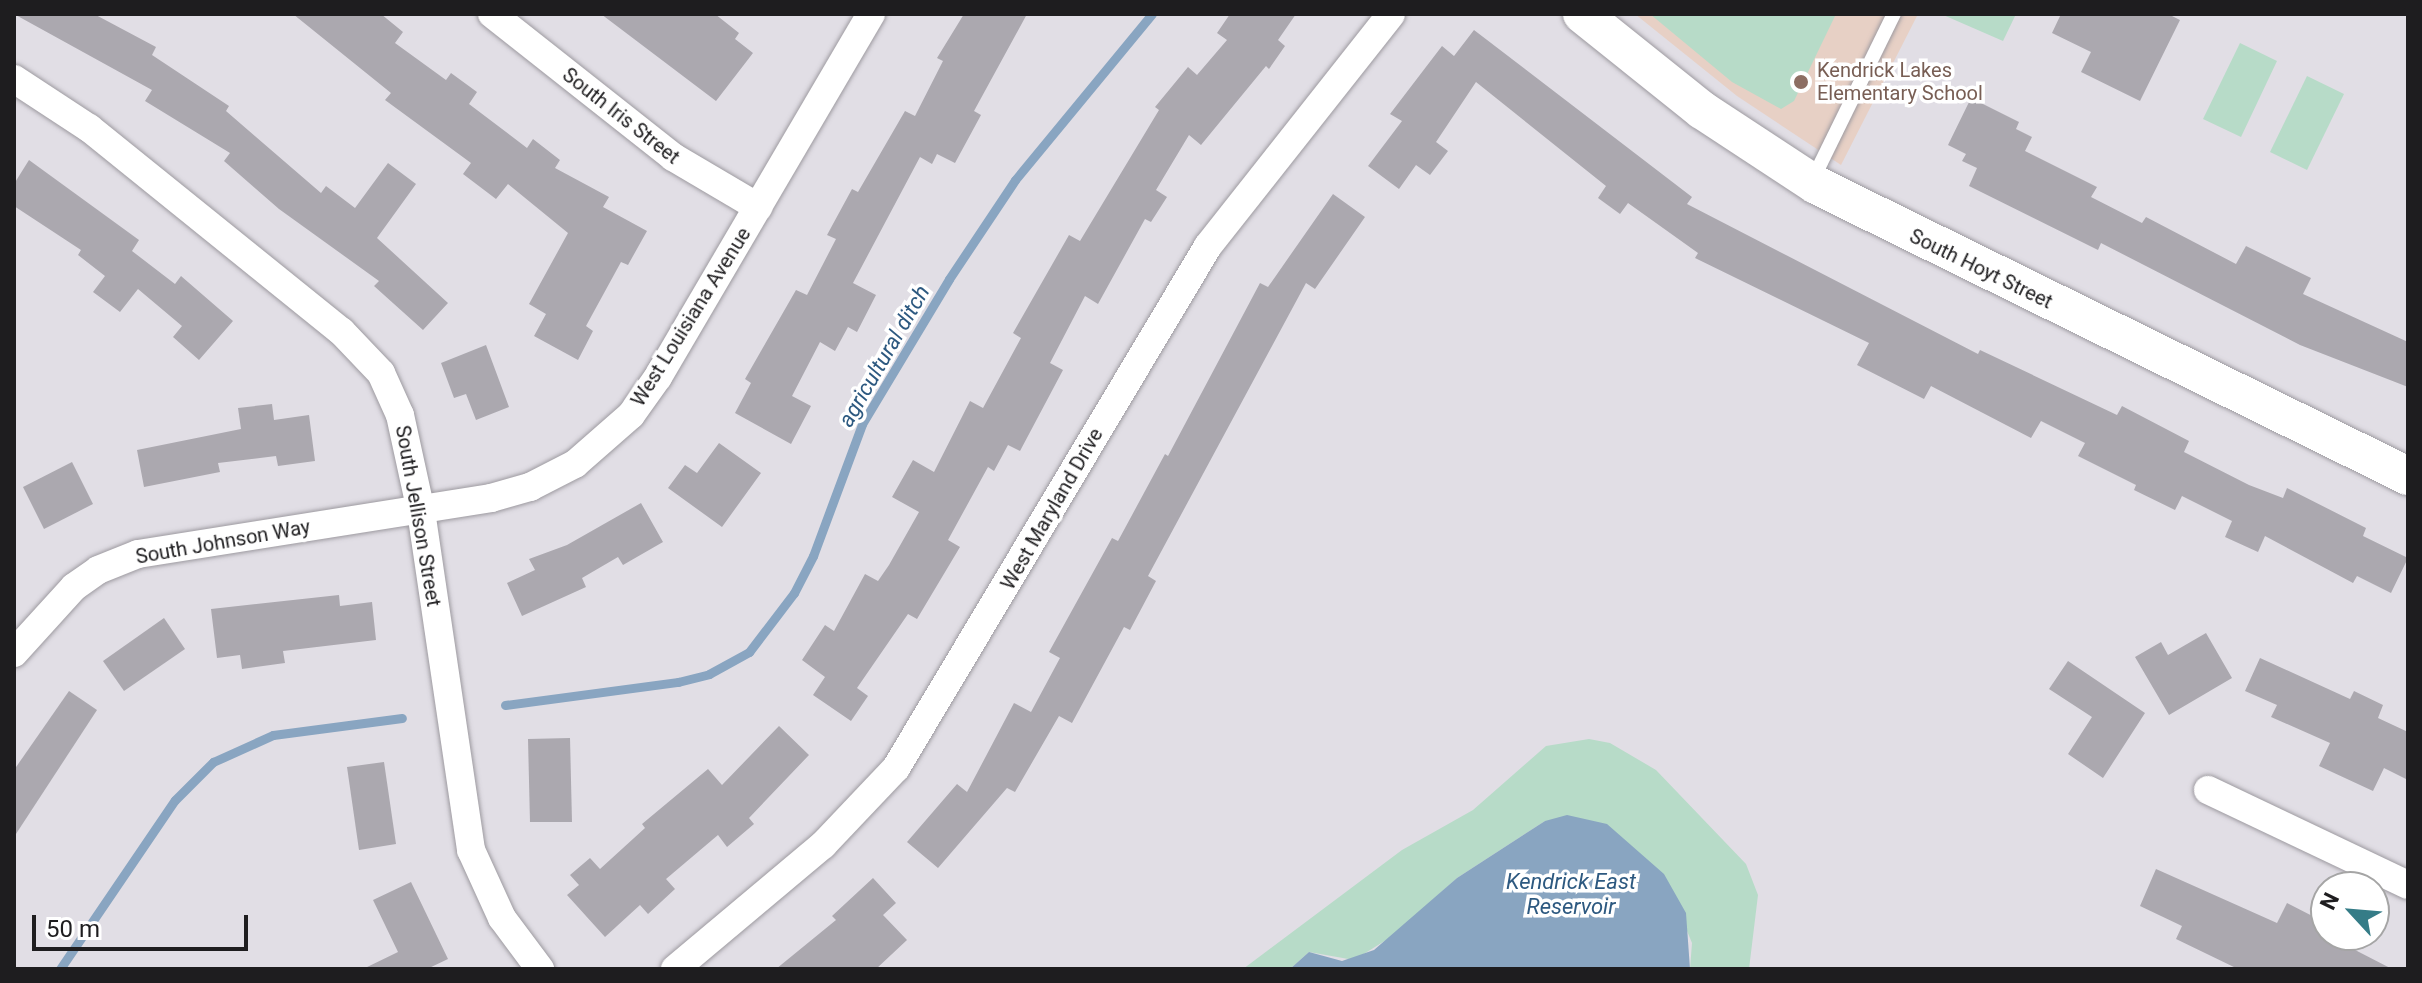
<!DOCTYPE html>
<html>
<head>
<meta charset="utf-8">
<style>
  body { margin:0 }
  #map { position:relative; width:2422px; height:983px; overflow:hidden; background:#e1dee5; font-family:Roboto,sans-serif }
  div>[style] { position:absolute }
  .education>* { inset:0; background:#e7d0c5 }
  .green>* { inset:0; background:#b7dbc8 }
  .water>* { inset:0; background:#89a5c1 }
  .stream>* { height:9px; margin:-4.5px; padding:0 4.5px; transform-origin:4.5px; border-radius:4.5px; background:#89a5c1 }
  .building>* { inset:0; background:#aba8af }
  .roads { filter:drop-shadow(0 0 2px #9d9aa0) drop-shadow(0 0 2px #9d9aa0) }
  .lane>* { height:14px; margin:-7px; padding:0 7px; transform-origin:7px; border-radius:7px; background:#fff }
  .street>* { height:28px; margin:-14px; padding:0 14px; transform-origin:14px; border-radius:14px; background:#fff }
  .secondary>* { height:38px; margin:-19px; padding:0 19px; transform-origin:19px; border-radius:19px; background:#fff }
  .dots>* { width:22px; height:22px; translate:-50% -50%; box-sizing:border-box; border:4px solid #fff; border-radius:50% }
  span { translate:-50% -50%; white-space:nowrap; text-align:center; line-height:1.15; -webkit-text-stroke:7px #fff; paint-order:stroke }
  .education-label { font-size:20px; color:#785e54 }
  .left { translate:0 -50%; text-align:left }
  .street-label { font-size:20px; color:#1e1d1f }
  .water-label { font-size:22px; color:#2d5980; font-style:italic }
  .frame { position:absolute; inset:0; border:16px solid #1e1d1f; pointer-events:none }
  .north { position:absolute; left:2310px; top:871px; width:80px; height:80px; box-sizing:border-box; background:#fff; border:2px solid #a5a5a5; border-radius:50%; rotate:296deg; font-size:22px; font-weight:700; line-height:32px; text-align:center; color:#1e1d1f }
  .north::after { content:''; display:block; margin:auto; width:28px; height:36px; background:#357c87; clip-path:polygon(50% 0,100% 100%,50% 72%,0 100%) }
  .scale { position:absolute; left:32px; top:915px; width:216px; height:36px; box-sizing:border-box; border:4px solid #1e1d1f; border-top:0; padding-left:10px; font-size:24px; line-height:28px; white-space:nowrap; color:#1e1d1f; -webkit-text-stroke:6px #fff; paint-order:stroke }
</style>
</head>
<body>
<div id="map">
  <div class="education">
    <div style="clip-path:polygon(1635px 14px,1918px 14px,1841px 165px,1737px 96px)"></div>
  </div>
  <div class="green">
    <div style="clip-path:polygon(1650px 14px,1836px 14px,1794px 101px,1781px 109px,1732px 82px)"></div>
    <div style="clip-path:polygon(1941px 14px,2016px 14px,2003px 41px)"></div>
    <div style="clip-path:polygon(2240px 43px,2277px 61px,2241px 137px,2203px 119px)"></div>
    <div style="clip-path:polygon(2307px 76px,2344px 94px,2307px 170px,2270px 152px)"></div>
    <div style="clip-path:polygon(1589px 739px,1610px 743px,1656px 770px,1746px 864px,1758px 895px,1749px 969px,1690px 969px,1692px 943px,1664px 875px,1639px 854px,1545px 821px,1457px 878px,1391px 937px,1354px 960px,1309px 952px,1290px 969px,1243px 969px,1402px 850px,1473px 810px,1546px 746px)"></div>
  </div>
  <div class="water">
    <div style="clip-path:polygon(1567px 815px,1607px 824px,1664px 874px,1686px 913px,1690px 969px,1290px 969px,1309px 952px,1342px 961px,1374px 950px,1457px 878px,1545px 821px)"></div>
  </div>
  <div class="stream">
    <div style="left:505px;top:705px;width:175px;rotate:-7.6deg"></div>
    <div style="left:678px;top:682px;width:32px;rotate:-14deg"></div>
    <div style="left:709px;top:674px;width:46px;rotate:-28.8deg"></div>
    <div style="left:749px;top:652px;width:74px;rotate:-52.7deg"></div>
    <div style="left:794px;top:593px;width:42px;rotate:-62.8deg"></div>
    <div style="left:813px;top:556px;width:141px;rotate:-69.6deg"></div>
    <div style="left:862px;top:424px;width:169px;rotate:-59deg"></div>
    <div style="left:949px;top:279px;width:119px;rotate:-56.3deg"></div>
    <div style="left:1015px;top:180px;width:215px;rotate:-50.5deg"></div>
    <div style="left:60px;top:969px;width:204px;rotate:-55.8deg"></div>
    <div style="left:175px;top:800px;width:54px;rotate:-45deg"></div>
    <div style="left:213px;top:762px;width:66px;rotate:-24.2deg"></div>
    <div style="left:273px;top:735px;width:130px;rotate:-7.5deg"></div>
  </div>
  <div class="building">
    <div style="clip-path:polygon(14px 14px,94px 14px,156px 47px,152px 55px,229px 106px,226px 111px,321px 193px,326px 186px,355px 208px,388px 163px,416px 184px,377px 238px,448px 303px,423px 330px,374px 286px,379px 281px,279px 209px,224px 161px,230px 153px,145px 101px,152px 90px)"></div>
    <div style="clip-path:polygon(293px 14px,381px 14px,403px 32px,395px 43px,446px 80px,451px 73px,477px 92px,469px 104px,527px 148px,533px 139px,560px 160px,555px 168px,609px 197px,603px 207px,647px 231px,628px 265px,621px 262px,586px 326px,593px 331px,578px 360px,534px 336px,546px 314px,529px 304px,568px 233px,508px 184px,496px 199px,463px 174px,471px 163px,385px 100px,391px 93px)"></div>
    <div style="clip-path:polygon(601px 14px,715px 14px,739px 33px,735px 39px,753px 53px,716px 101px)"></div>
    <div style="clip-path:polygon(964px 14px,1027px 14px,974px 111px,981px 115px,955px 163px,937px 154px,932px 164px,920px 157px,853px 283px,876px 295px,857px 332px,848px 327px,835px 351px,820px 342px,792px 396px,811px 406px,791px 444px,735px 413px,751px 383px,745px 379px,796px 290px,807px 295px,836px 239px,827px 235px,852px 189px,858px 192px,905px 111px,915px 116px,943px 61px,937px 58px)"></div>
    <div style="clip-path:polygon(1230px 14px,1296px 14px,1278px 40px,1285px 46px,1269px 69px,1266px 66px,1201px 145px,1189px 135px,1156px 190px,1167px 197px,1151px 222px,1145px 219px,1098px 304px,1085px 296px,1050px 363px,1063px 370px,1020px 451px,1008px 445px,994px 471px,988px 467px,948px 540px,960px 547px,917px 619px,908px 614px,857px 688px,868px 696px,851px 721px,813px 695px,825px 677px,802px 660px,825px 625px,834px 631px,865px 574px,878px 581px,889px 565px,919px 512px,892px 497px,913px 460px,934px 472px,970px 401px,983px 408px,1021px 338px,1013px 333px,1069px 235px,1080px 241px,1159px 110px,1155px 107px,1188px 67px,1197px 75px,1227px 40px,1217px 33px)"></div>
    <div style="clip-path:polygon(2061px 14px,2168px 14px,2180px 20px,2140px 101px,2081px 72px,2091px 52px,2052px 33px)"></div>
    <div style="clip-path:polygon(1474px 30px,1692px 197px,1687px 204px,1978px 354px,1980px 350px,2117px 415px,2122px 406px,2189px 441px,2184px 452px,2249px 485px,2283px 498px,2287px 488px,2366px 528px,2363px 536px,2408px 558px,2391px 593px,2357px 576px,2353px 583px,2265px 536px,2258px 552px,2225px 537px,2232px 521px,2182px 496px,2175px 510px,2134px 490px,2136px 485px,2078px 456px,2085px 443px,2041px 421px,2031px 438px,1931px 386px,1924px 399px,1857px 365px,1869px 343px,1695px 258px,1698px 253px,1628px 203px,1620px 214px,1598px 198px,1606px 186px,1476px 82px,1436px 142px,1448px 151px,1430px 175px,1416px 165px,1399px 189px,1368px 166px,1402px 121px,1390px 114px,1442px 46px,1454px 56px)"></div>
    <div style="clip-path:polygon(1971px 98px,2019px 122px,2016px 129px,2032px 137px,2025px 151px,2097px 187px,2091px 197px,2142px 223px,2146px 217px,2236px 264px,2246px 246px,2311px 278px,2303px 294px,2408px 342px,2408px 387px,2300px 345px,2101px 243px,2098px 250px,1969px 186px,1977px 168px,1962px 161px,1966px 154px,1948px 145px)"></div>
    <div style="clip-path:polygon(29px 160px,139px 240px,132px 251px,175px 284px,181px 276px,233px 321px,199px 360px,173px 337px,182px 326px,138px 289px,120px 312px,93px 292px,105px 276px,78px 255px,81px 250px,14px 206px,14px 184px)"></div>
    <div style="clip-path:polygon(1333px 194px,1365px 217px,1315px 289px,1306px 283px,1148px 576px,1156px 581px,1130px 630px,1124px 627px,1072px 723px,1059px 716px,1015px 792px,1007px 788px,938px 868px,907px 842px,957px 784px,967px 792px,1014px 703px,1031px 712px,1060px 658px,1049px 652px,1112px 538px,1118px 541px,1165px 454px,1168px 456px,1260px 283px,1268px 287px)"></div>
    <div style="clip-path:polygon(486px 345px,509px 407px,476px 420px,466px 394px,454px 398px,441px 363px)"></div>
    <div style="clip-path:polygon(272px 404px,274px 420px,309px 415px,315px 461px,278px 466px,276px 456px,218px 463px,220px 472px,144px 487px,137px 450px,241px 429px,238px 408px)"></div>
    <div style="clip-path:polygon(719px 443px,761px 473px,722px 527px,668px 488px,685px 465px,697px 473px)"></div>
    <div style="clip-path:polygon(72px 462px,93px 504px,44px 529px,23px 487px)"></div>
    <div style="clip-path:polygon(641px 503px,663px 542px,623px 565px,618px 557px,582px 578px,586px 587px,522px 616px,507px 583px,535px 570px,529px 559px,567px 545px)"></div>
    <div style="clip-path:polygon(339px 595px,340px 606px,372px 602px,376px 640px,283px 651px,285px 663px,242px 669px,240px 655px,217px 658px,211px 609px)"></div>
    <div style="clip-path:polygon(164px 618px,185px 649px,124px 691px,103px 661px)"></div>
    <div style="clip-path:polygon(2206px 633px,2232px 678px,2169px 715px,2135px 657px,2161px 642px,2168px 655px)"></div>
    <div style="clip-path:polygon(2260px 658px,2350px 699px,2354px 691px,2383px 705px,2378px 718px,2408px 732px,2408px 780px,2384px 768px,2373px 791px,2319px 766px,2330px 743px,2271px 717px,2277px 705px,2245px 691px)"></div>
    <div style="clip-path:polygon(2068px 661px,2145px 713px,2103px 778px,2068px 754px,2092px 717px,2049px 689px)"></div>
    <div style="clip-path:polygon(69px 691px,97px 710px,14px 837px,14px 770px)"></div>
    <div style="clip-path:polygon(779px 726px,809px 755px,749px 818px,754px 824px,727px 847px,718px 835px,666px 879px,675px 889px,648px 914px,640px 905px,605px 937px,567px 895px,579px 885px,570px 875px,590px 858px,600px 869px,645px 828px,642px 824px,708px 769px,722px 785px)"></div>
    <div style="clip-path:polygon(570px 738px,572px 822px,530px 822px,528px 739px)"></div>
    <div style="clip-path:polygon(384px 762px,396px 844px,359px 850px,347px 767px)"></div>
    <div style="clip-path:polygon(2156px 869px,2277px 923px,2287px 903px,2326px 923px,2326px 935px,2392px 969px,2238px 969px,2176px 939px,2182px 926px,2140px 906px)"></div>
    <div style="clip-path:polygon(873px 878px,896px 903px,883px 915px,907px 940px,876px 969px,776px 969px,836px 920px,832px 916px)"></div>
    <div style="clip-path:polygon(411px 882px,448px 959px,427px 969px,363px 969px,398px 952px,373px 900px)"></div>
  </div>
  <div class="roads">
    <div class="lane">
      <div style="left:1813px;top:179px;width:184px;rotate:-63.9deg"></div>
    </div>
    <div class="street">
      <div style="left:492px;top:14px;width:231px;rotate:38.3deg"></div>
      <div style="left:673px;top:157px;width:99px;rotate:30.5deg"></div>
      <div style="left:14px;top:79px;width:90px;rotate:33.2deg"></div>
      <div style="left:89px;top:128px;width:324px;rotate:38.9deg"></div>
      <div style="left:341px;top:331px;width:58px;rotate:46.4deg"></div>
      <div style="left:381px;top:373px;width:46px;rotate:65.7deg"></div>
      <div style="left:400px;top:415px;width:98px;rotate:77.7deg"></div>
      <div style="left:421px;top:511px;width:343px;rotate:81.6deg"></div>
      <div style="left:471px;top:850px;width:75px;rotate:65.5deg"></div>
      <div style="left:502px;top:918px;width:64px;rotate:53.3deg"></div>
      <div style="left:14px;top:653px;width:89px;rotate:-47.7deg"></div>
      <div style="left:74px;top:587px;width:29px;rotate:-35deg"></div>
      <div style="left:98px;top:570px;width:43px;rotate:-21.8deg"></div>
      <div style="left:138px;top:554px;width:357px;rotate:-9deg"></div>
      <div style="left:491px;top:498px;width:41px;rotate:-15.8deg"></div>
      <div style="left:530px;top:487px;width:51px;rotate:-27.1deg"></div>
      <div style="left:575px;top:464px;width:74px;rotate:-41.2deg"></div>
      <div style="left:631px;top:415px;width:47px;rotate:-54.6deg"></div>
      <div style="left:658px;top:377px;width:421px;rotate:-59.6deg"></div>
      <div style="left:2208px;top:790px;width:221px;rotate:25.4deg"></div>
      <div style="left:675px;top:969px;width:193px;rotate:-40deg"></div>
      <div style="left:823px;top:845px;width:106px;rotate:-46.5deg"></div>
      <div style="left:896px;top:768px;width:608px;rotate:-59.13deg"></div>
      <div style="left:1208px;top:246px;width:295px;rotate:-51.7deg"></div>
    </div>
    <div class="secondary">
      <div style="left:1582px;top:14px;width:154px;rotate:38.7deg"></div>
      <div style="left:1702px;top:110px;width:136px;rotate:33.3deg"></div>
      <div style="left:1816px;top:185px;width:660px;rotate:26.18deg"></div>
    </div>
  </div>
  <div class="dots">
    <div style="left:1801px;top:82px;background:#8d6e63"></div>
  </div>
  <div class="education-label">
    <span class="left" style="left:1817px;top:82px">Kendrick Lakes<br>Elementary School</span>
  </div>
  <div class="street-label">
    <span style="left:621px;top:116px;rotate:38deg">South Iris Street</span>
    <span style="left:1981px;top:269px;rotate:26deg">South Hoyt Street</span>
    <span style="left:691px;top:317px;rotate:-58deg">West Louisiana Avenue</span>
    <span style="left:1052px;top:509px;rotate:-60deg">West Maryland Drive</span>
    <span style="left:418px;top:516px;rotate:80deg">South Jellison Street</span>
    <span style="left:223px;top:542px;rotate:-10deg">South Johnson Way</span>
  </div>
  <div class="water-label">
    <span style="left:884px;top:356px;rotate:-60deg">agricultural ditch</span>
    <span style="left:1571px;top:894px">Kendrick East<br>Reservoir</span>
  </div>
  <div class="frame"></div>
  <div class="north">N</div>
  <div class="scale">50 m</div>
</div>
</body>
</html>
